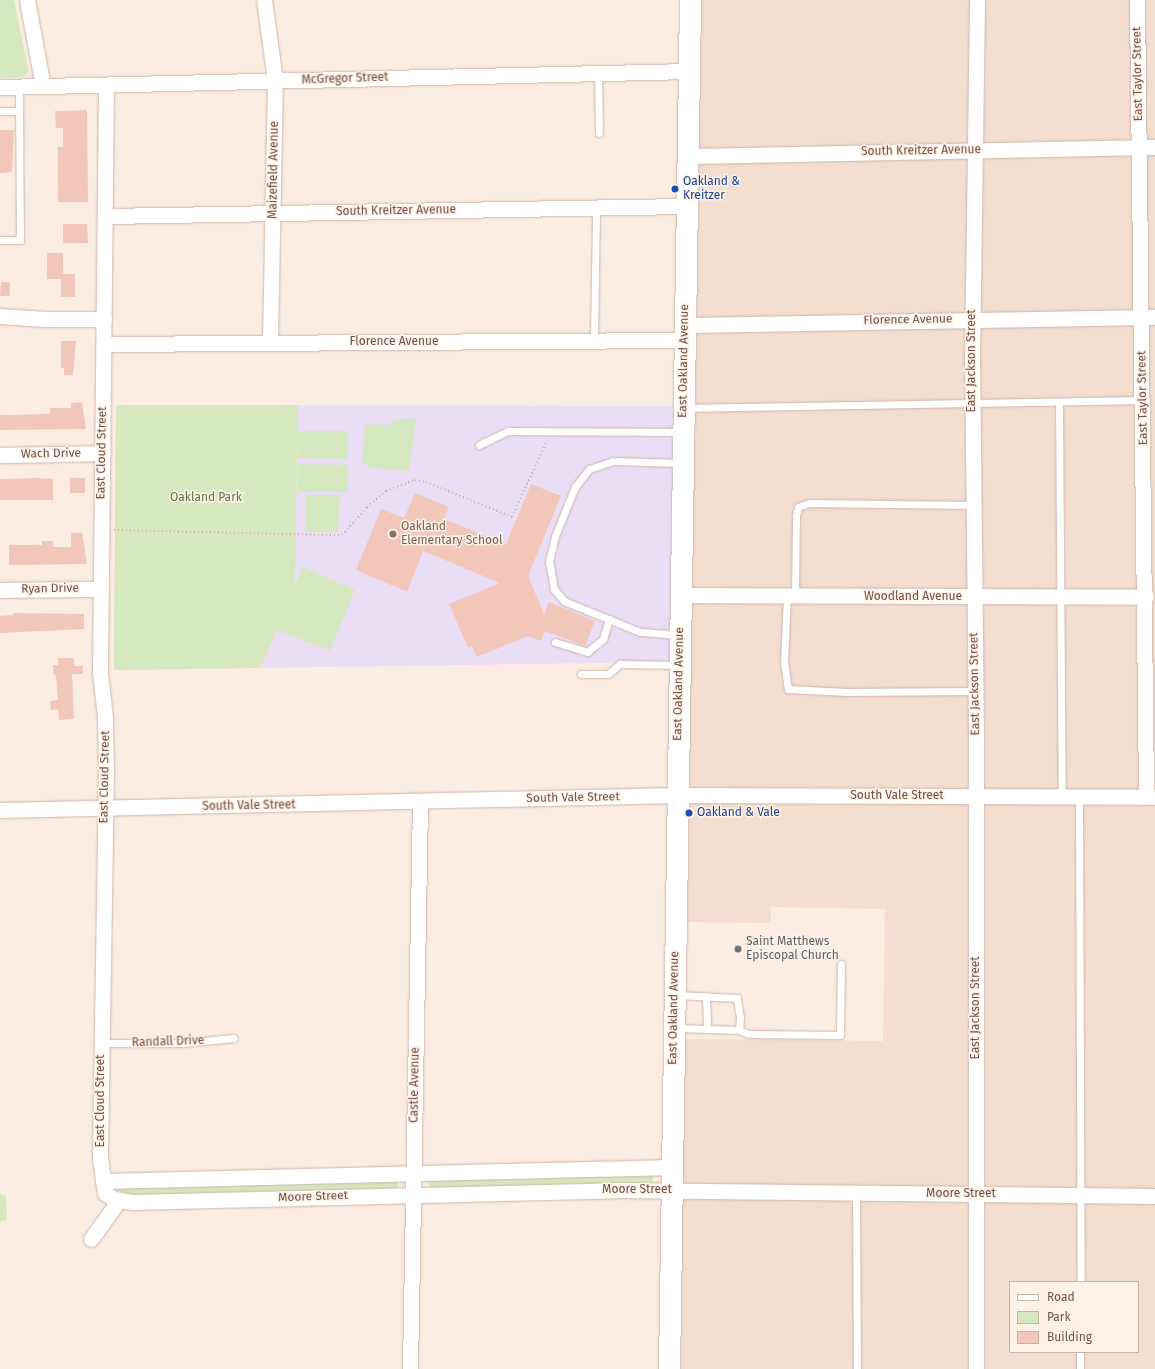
<!DOCTYPE html>
<html>
<head>
<meta charset="utf-8">
<style>
  body { margin:0 }
  #map { position:relative; width:1155px; height:1369px; overflow:hidden; background:#fbede1; font-family:"Fira Sans",sans-serif }
  div>[style] { position:absolute }
  .residential>* { inset:0; background:#f3ded0 }
  .education>* { inset:0; background:#eadef7 }
  .green>* { inset:0; background:#d6e8c0 }
  .building>* { inset:0; background:#f0c7b9 }
  .path>* { height:2px; margin-top:-1px; transform-origin:0; background:repeating-linear-gradient(90deg,#d4aa9d 0 1px,transparent 0 4px) }
  .roads { filter:drop-shadow(0 0 1px #ceb5ab) drop-shadow(0 0 1px #ceb5ab) }
  .lane>* { height:7px; margin:-3.5px; padding:0 3.5px; transform-origin:3.5px; border-radius:3.5px; background:#fff }
  .street>* { height:15px; margin:-7.5px; padding:0 7.5px; transform-origin:7.5px; border-radius:7.5px; background:#fff }
  .secondary>* { height:21px; margin:-10.5px; padding:0 10.5px; transform-origin:10.5px; border-radius:10.5px; background:#fff }
  .dots>* { width:11px; height:11px; translate:-50% -50%; box-sizing:border-box; border:2px solid #fff2e7; border-radius:50% }
  span { translate:-50% -50%; white-space:nowrap; text-align:center; line-height:1.15; -webkit-text-stroke:3px #fff2e7; paint-order:stroke }
  .street-label { font-size:12px; color:#715149 }
  .transit-label { font-size:12px; color:#164399 }
  .left { translate:0 -50%; text-align:left }
  .park-label { font-size:12px; color:#597842 }
  .education-label { font-size:12px; color:#785e54 }
  .worship-label { font-size:12px; color:#5b616d }
  .legend { position:absolute; left:1009px; top:1281px; width:130px; height:72px; box-sizing:border-box; background:#fff2e7; border:1px solid #c6b2a8; margin:0; padding:5px 7px; list-style:none; font-size:12px; color:#715149 }
  .legend li { display:flex; align-items:center; gap:8px; height:20px }
  .legend b { width:20px; border:1px solid #c6b2a8 }
</style>
</head>
<body>
<div id="map">
  <div class="residential">
    <div style="clip-path:polygon(evenodd,702px 0,1155px 0,1155px 1369px,679px 1369px,684px 1039px,883px 1041px,885px 909px,771px 907px,771px 923px,686px 922px,702px 0,1010px 1282px,1138px 1282px,1138px 1352px,1010px 1352px,1010px 1282px)"></div>
  </div>
  <div class="education">
    <div style="clip-path:polygon(116px 405px,674px 406px,669px 662px,114px 670px)"></div>
  </div>
  <div class="green">
    <div style="clip-path:polygon(0 0,14px 0,29px 72px,23px 77px,0 78px)"></div>
    <div style="clip-path:polygon(116px 405px,298px 405px,295px 584px,303px 567px,355px 590px,330px 651px,277px 630px,260px 668px,114px 670px)"></div>
    <div style="clip-path:polygon(395px 419px,416px 419px,409px 471px,369px 468px,362px 462px,365px 424px,389px 425px)"></div>
    <div style="clip-path:polygon(298px 431px,348px 431px,348px 459px,298px 458px)"></div>
    <div style="clip-path:polygon(298px 464px,348px 465px,348px 492px,298px 492px)"></div>
    <div style="clip-path:polygon(306px 495px,340px 495px,338px 532px,305px 532px)"></div>
    <div style="clip-path:polygon(653px 1175px,653px 1181px,649px 1183px,431px 1188px,428px 1182px,428px 1179px)"></div>
    <div style="clip-path:polygon(398px 1180px,398px 1187px,393px 1189px,124px 1196px,116px 1187px)"></div>
    <div style="clip-path:polygon(0 1194px,6px 1196px,7px 1219px,4px 1221px,0 1221px)"></div>
  </div>
  <div class="building">
    <div style="clip-path:polygon(87px 110px,88px 202px,58px 202px,58px 147px,63px 147px,63px 128px,56px 128px,55px 111px)"></div>
    <div style="clip-path:polygon(0 130px,14px 130px,12px 172px,0 173px)"></div>
    <div style="clip-path:polygon(63px 224px,87px 224px,88px 243px,63px 243px)"></div>
    <div style="clip-path:polygon(47px 253px,63px 253px,63px 274px,75px 274px,75px 297px,61px 297px,61px 279px,47px 279px)"></div>
    <div style="clip-path:polygon(1px 282px,10px 282px,10px 296px,0 296px)"></div>
    <div style="clip-path:polygon(61px 341px,76px 341px,73px 375px,64px 375px,64px 368px,61px 368px)"></div>
    <div style="clip-path:polygon(82px 402px,86px 429px,0 430px,0 415px,50px 414px,50px 408px,71px 408px,71px 403px)"></div>
    <div style="clip-path:polygon(34px 478px,53px 479px,53px 500px,0 500px,0 479px)"></div>
    <div style="clip-path:polygon(70px 478px,85px 478px,85px 493px,70px 493px)"></div>
    <div style="clip-path:polygon(531px 484px,561px 496px,528px 576px,544px 614px,549px 602px,595px 621px,585px 646px,545px 631px,541px 641px,528px 636px,477px 657px,472px 646px,468px 648px,449px 604px,500px 583px,423px 551px,407px 592px,356px 570px,381px 509px,404px 518px,415px 493px,449px 507px,444px 519px,506px 544px)"></div>
    <div style="clip-path:polygon(71px 533px,82px 533px,87px 564px,9px 565px,9px 545px,42px 545px,42px 541px,53px 541px,53px 547px,71px 547px)"></div>
    <div style="clip-path:polygon(13px 613px,84px 614px,84px 629px,0 633px,0 616px,13px 615px)"></div>
    <div style="clip-path:polygon(58px 658px,74px 658px,74px 666px,83px 666px,83px 674px,72px 674px,74px 719px,59px 720px,58px 709px,51px 710px,50px 701px,58px 700px,56px 675px,54px 675px,53px 665px,58px 665px)"></div>
  </div>
  <div class="path">
    <div style="left:114px;top:530px;width:228px;rotate:1.3deg"></div>
    <div style="left:342px;top:535px;width:38px;rotate:-48deg"></div>
    <div style="left:367px;top:507px;width:25px;rotate:-40deg"></div>
    <div style="left:386px;top:491px;width:31px;rotate:-21deg"></div>
    <div style="left:415px;top:480px;width:11px;rotate:10deg"></div>
    <div style="left:426px;top:482px;width:93px;rotate:22.1deg"></div>
    <div style="left:512px;top:517px;width:84px;rotate:-65.3deg"></div>
  </div>
  <div class="roads">
    <div class="lane">
      <div style="left:598px;top:71px;width:62px;rotate:89.1deg"></div>
      <div style="left:0;top:111px;width:19px"></div>
      <div style="left:0;top:240px;width:20px"></div>
      <div style="left:20px;top:240px;width:154px;rotate:-90.4deg"></div>
      <div style="left:594px;top:340px;width:132px;rotate:-89.1deg"></div>
      <div style="left:1059px;top:402px;width:395px;rotate:89.6deg"></div>
      <div style="left:685px;top:408px;width:458px;rotate:-1deg"></div>
      <div style="left:479px;top:445px;width:32px;rotate:-26deg"></div>
      <div style="left:508px;top:431px;width:175px;rotate:0.3deg"></div>
      <div style="left:787px;top:596px;width:65px;rotate:92.6deg"></div>
      <div style="left:784px;top:661px;width:28px;rotate:82deg"></div>
      <div style="left:788px;top:689px;width:59px;rotate:2.9deg"></div>
      <div style="left:847px;top:692px;width:128px;rotate:-0.4deg"></div>
      <div style="left:795px;top:596px;width:80px;rotate:-89.3deg"></div>
      <div style="left:796px;top:516px;width:9px;rotate:-77deg"></div>
      <div style="left:798px;top:507px;width:12px;rotate:-20deg"></div>
      <div style="left:809px;top:503px;width:163px;rotate:0.7deg"></div>
      <div style="left:678px;top:635px;width:38px;rotate:-175deg"></div>
      <div style="left:640px;top:632px;width:82px;rotate:-157.8deg"></div>
      <div style="left:564px;top:601px;width:16px;rotate:-130deg"></div>
      <div style="left:554px;top:589px;width:27px;rotate:-100deg"></div>
      <div style="left:549px;top:562px;width:27px;rotate:-77deg"></div>
      <div style="left:555px;top:536px;width:53px;rotate:-67.8deg"></div>
      <div style="left:575px;top:487px;width:23px;rotate:-52deg"></div>
      <div style="left:589px;top:469px;width:25px;rotate:-18deg"></div>
      <div style="left:613px;top:461px;width:69px;rotate:1.7deg"></div>
      <div style="left:555px;top:642px;width:34px;rotate:17deg"></div>
      <div style="left:587px;top:652px;width:21px;rotate:-39deg"></div>
      <div style="left:603px;top:639px;width:21px;rotate:-73deg"></div>
      <div style="left:581px;top:674px;width:27px"></div>
      <div style="left:608px;top:674px;width:16px;rotate:-40deg"></div>
      <div style="left:620px;top:664px;width:59px;rotate:1deg"></div>
      <div style="left:1079px;top:797px;width:485px;rotate:89.8deg"></div>
      <div style="left:706px;top:996px;width:33px;rotate:88deg"></div>
      <div style="left:676px;top:1028px;width:63px;rotate:1.8deg"></div>
      <div style="left:739px;top:1030px;width:12px;rotate:-85deg"></div>
      <div style="left:740px;top:1018px;width:20px;rotate:-99deg"></div>
      <div style="left:737px;top:998px;width:60px;rotate:-177.1deg"></div>
      <div style="left:739px;top:1030px;width:11px;rotate:22deg"></div>
      <div style="left:749px;top:1034px;width:91px;rotate:0.6deg"></div>
      <div style="left:840px;top:1035px;width:71px;rotate:-89.2deg"></div>
      <div style="left:101px;top:1043px;width:81px"></div>
      <div style="left:182px;top:1043px;width:52px;rotate:-5.5deg"></div>
      <div style="left:856px;top:1193px;width:176px;rotate:89.7deg"></div>
      <div style="left:1080px;top:1369px;width:17px;rotate:-90deg"></div>
    </div>
    <div class="street">
      <div style="left:27px;top:0;width:87px;rotate:79.5deg"></div>
      <div style="left:264px;top:0;width:81px;rotate:82.2deg"></div>
      <div style="left:275px;top:80px;width:262px;rotate:91.1deg"></div>
      <div style="left:1137px;top:0;width:797px;rotate:89.35deg"></div>
      <div style="left:106px;top:86px;width:587px;rotate:90.59deg"></div>
      <div style="left:100px;top:673px;width:44px;rotate:83.5deg"></div>
      <div style="left:105px;top:717px;width:55px;rotate:89deg"></div>
      <div style="left:106px;top:772px;width:386px;rotate:90.9deg"></div>
      <div style="left:100px;top:1158px;width:35px;rotate:82deg"></div>
      <div style="left:105px;top:1193px;width:11px;rotate:34deg"></div>
      <div style="left:114px;top:1199px;width:19px;rotate:9deg"></div>
      <div style="left:133px;top:1202px;width:483px;rotate:-1.4deg"></div>
      <div style="left:616px;top:1190px;width:539px;rotate:0.64deg"></div>
      <div style="left:0;top:87px;width:689px;rotate:-1.33deg"></div>
      <div style="left:687px;top:156px;width:468px;rotate:-1.1deg"></div>
      <div style="left:106px;top:216px;width:580px;rotate:-0.99deg"></div>
      <div style="left:0;top:316px;width:45px;rotate:3.8deg"></div>
      <div style="left:45px;top:319px;width:59px"></div>
      <div style="left:684px;top:325px;width:471px;rotate:-1deg"></div>
      <div style="left:104px;top:344px;width:580px;rotate:-0.4deg"></div>
      <div style="left:0;top:455px;width:103px;rotate:-1.1deg"></div>
      <div style="left:0;top:590px;width:100px;rotate:-0.6deg"></div>
      <div style="left:680px;top:595px;width:466px;rotate:0.2deg"></div>
      <div style="left:0;top:810px;width:677px;rotate:-1.27deg"></div>
      <div style="left:677px;top:795px;width:478px;rotate:0.2deg"></div>
      <div style="left:103px;top:1181px;width:569px;rotate:-1.41deg"></div>
      <div style="left:91px;top:1239px;width:48px;rotate:-54.3deg"></div>
      <div style="left:410px;top:1369px;width:567px;rotate:-88.99deg"></div>
      <div style="left:976px;top:1369px;width:637px;rotate:-90deg"></div>
      <div style="left:976px;top:732px;width:371px;rotate:-90.6deg"></div>
      <div style="left:972px;top:361px;width:361px;rotate:-89.2deg"></div>
    </div>
    <div class="secondary">
      <div style="left:669px;top:1369px;width:1369px;rotate:-89.12deg"></div>
    </div>
  </div>
  <div class="dots">
    <div style="left:675px;top:189px;background:#1a4fb4"></div>
    <div style="left:393px;top:534px;background:#8d6e63"></div>
    <div style="left:689px;top:813px;background:#1a4fb4"></div>
    <div style="left:738px;top:949px;background:#6b7280"></div>
  </div>
  <div class="street-label">
    <span style="left:1138px;top:74px;rotate:-91deg">East Taylor Street</span>
    <span style="left:345px;top:79px;rotate:-2deg">McGregor Street</span>
    <span style="left:921px;top:151px;rotate:-1deg">South Kreitzer Avenue</span>
    <span style="left:274px;top:170px;rotate:-89deg">Maizefield Avenue</span>
    <span style="left:396px;top:211px;rotate:-1deg">South Kreitzer Avenue</span>
    <span style="left:908px;top:320px;rotate:-1deg">Florence Avenue</span>
    <span style="left:394px;top:342px">Florence Avenue</span>
    <span style="left:684px;top:361px;rotate:-89deg">East Oakland Avenue</span>
    <span style="left:972px;top:361px;rotate:-90deg">East Jackson Street</span>
    <span style="left:1143px;top:398px;rotate:-91deg">East Taylor Street</span>
    <span style="left:102px;top:453px;rotate:-89deg">East Cloud Street</span>
    <span style="left:51px;top:454px;rotate:-1deg">Wach Drive</span>
    <span style="left:50px;top:589px;rotate:-1deg">Ryan Drive</span>
    <span style="left:913px;top:597px">Woodland Avenue</span>
    <span style="left:679px;top:684px;rotate:-89deg">East Oakland Avenue</span>
    <span style="left:975px;top:684px;rotate:-91deg">East Jackson Street</span>
    <span style="left:105px;top:777px;rotate:-89deg">East Cloud Street</span>
    <span style="left:897px;top:796px">South Vale Street</span>
    <span style="left:573px;top:798px;rotate:-1deg">South Vale Street</span>
    <span style="left:249px;top:806px;rotate:-1deg">South Vale Street</span>
    <span style="left:674px;top:1008px;rotate:-89deg">East Oakland Avenue</span>
    <span style="left:976px;top:1008px;rotate:-90deg">East Jackson Street</span>
    <span style="left:168px;top:1042px;rotate:-2deg">Randall Drive</span>
    <span style="left:415px;top:1085px;rotate:-89deg">Castle Avenue</span>
    <span style="left:101px;top:1101px;rotate:-90deg">East Cloud Street</span>
    <span style="left:637px;top:1190px">Moore Street</span>
    <span style="left:961px;top:1194px">Moore Street</span>
    <span style="left:313px;top:1197px;rotate:-2deg">Moore Street</span>
  </div>
  <div class="transit-label">
    <span class="left" style="left:683px;top:189px">Oakland &amp;<br>Kreitzer</span>
    <span class="left" style="left:697px;top:813px">Oakland &amp; Vale</span>
  </div>
  <div class="park-label">
    <span style="left:206px;top:498px">Oakland Park</span>
  </div>
  <div class="education-label">
    <span class="left" style="left:401px;top:534px">Oakland<br>Elementary School</span>
  </div>
  <div class="worship-label">
    <span class="left" style="left:746px;top:949px">Saint Matthews<br>Episcopal Church</span>
  </div>
  <ul class="legend">
  <li><b style="height:5px;background:#fff"></b>Road</li>
  <li><b style="height:11px;background:#d6e8c0"></b>Park</li>
  <li><b style="height:11px;background:#f0c7b9"></b>Building</li>
  </ul>
</div>
</body>
</html>
